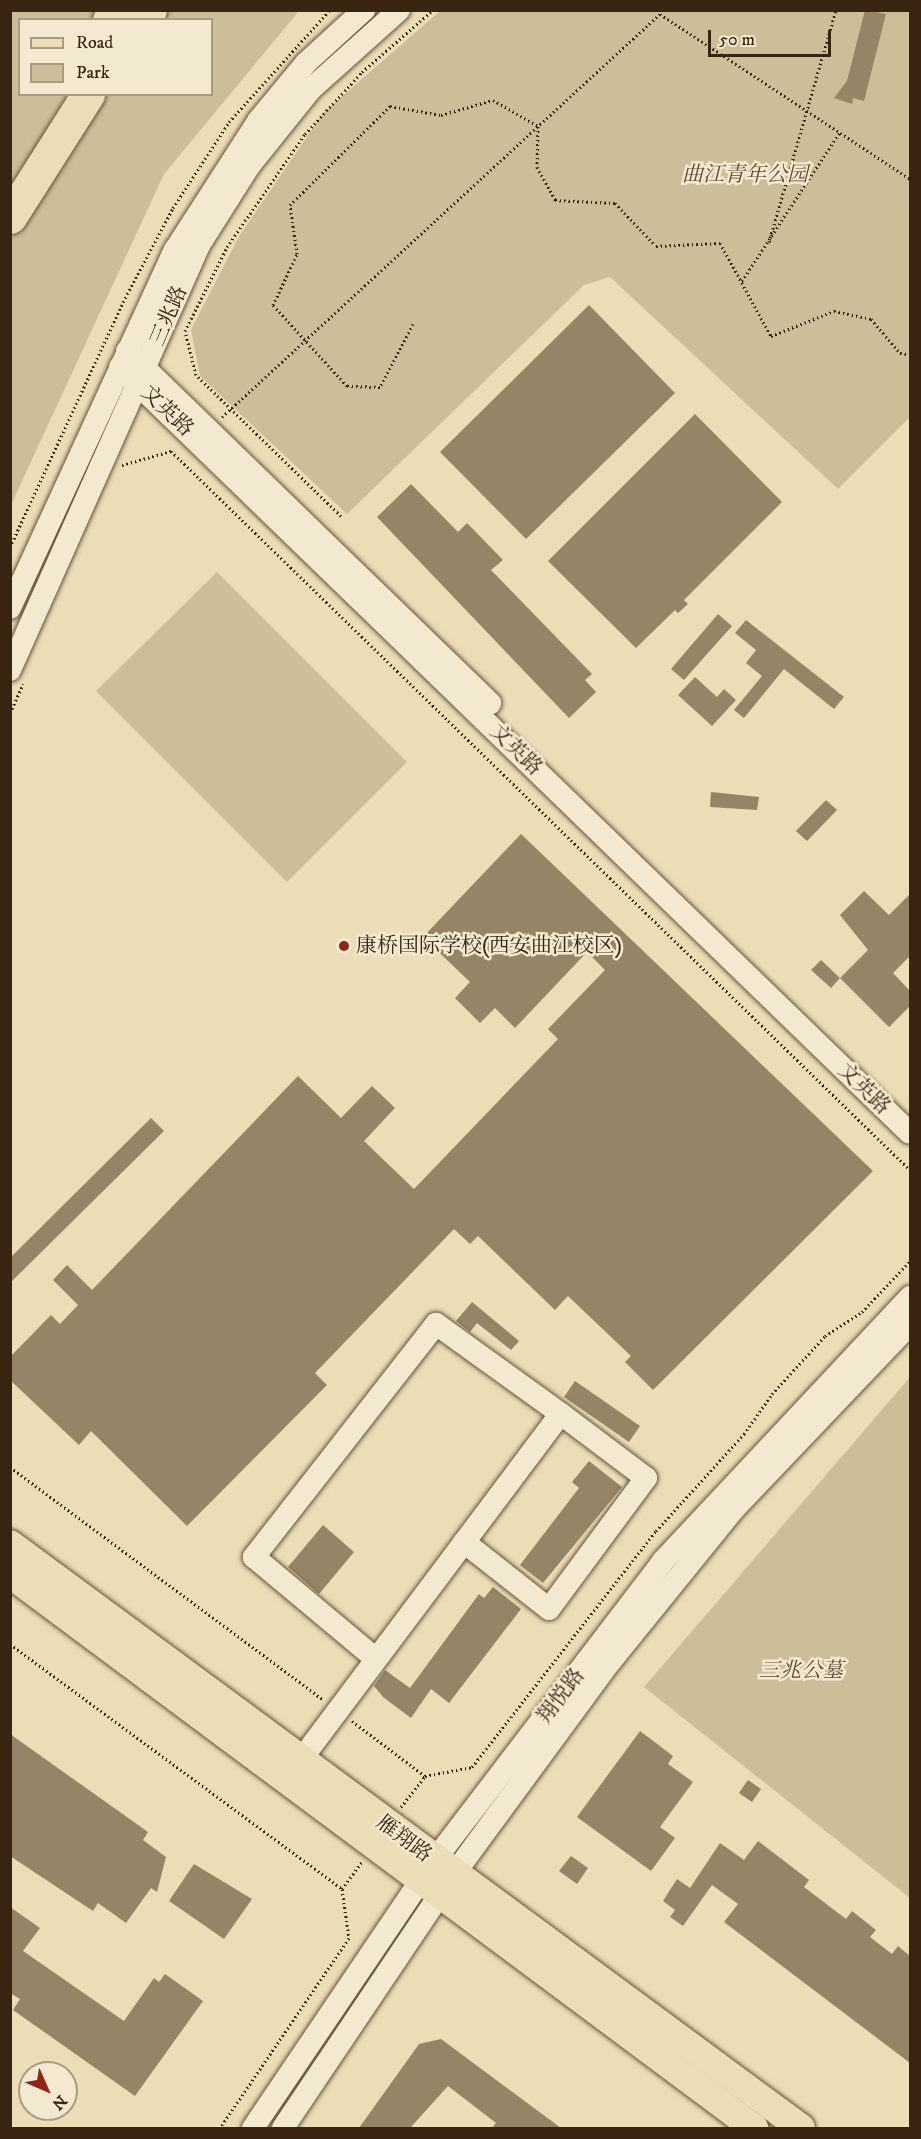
<!DOCTYPE html>
<html>
<head>
<meta charset="utf-8">
<style>
  body { margin:0 }
  #map { position:relative; width:921px; height:2139px; overflow:hidden; background:#ebddb6; font-family:"IM FELL DW Pica","Noto Serif SC",serif }
  div>[style] { position:absolute }
  .green>* { inset:0; background:#cdbe9a }
  .building>* { inset:0; background:#958466 }
  .path>* { height:3px; margin-top:-1.5px; transform-origin:0; background:repeating-linear-gradient(90deg,#382410 0 1.5px,transparent 0 4.5px) }
  .roads { filter:drop-shadow(0 0 2px #65523a) drop-shadow(0 0 2px #65523a) }
  .minor>* { height:22px; margin:-11px; padding:0 11px; transform-origin:11px; border-radius:11px; background:#f2e9d0 }
  .major>* { height:28px; margin:-14px; padding:0 14px; transform-origin:14px; border-radius:14px; background:#ebddb6 }
  .highway>* { height:33px; margin:-16.5px; padding:0 16.5px; transform-origin:16.5px; border-radius:16.5px; background:#ebddb6 }
  .dots>* { width:16px; height:16px; translate:-50% -50%; box-sizing:border-box; border:3px solid #f2e9d0; border-radius:50% }
  span { translate:-50% -50%; white-space:nowrap; text-align:center; line-height:1.15; -webkit-text-stroke:5px #f2e9d0; paint-order:stroke }
  .park-label { font-size:21px; color:#5d4a32; font-style:italic }
  .street-label { font-size:21px; color:#382410 }
  .poi-label { font-size:21px; color:#382410 }
  .left { translate:0 -50%; text-align:left }
  .frame { position:absolute; inset:0; border:12px solid #382410; pointer-events:none }
  .legend { position:absolute; left:18px; top:18px; width:195px; height:78px; box-sizing:border-box; background:#f2e9d0; border:2px solid #a89a83; margin:0; padding:8px 10px; list-style:none; font-size:18px; color:#382410 }
  .legend li { display:flex; align-items:center; gap:12px; height:30px }
  .legend b { width:30px; border:2px solid #a89a83 }
  .north { position:absolute; left:18px; top:2061px; width:60px; height:60px; box-sizing:border-box; background:#f2e9d0; border:2px solid #a89a83; border-radius:50%; rotate:135deg; font-size:16px; font-weight:700; line-height:24px; text-align:center; color:#382410 }
  .north::after { content:''; display:block; margin:auto; width:21px; height:27px; background:#8f2418; clip-path:polygon(50% 0,100% 100%,50% 72%,0 100%) }
  .scale { position:absolute; left:708px; top:30px; width:123px; height:27px; box-sizing:border-box; border:3px solid #382410; border-top:0; padding-left:8px; font-size:18px; line-height:21px; white-space:nowrap; color:#382410; -webkit-text-stroke:4px #f2e9d0; paint-order:stroke }
</style>
</head>
<body>
<div id="map">
  <div class="green">
    <div style="clip-path:polygon(evenodd,11px 11px,299px 11px,164px 174px,11px 505px,11px 11px,20px 20px,212px 20px,212px 94px,20px 94px,20px 20px)"></div>
    <div style="clip-path:polygon(440px 11px,910px 11px,910px 417px,838px 489px,610px 277px,584px 285px,347px 514px,200px 376px,191px 330px,238px 238px,323px 113px)"></div>
    <div style="clip-path:polygon(217px 572px,407px 762px,287px 882px,96px 691px)"></div>
    <div style="clip-path:polygon(910px 1377px,910px 1898px,644px 1687px)"></div>
  </div>
  <div class="building">
    <div style="clip-path:polygon(865px 10px,886px 14px,864px 101px,853px 98px,852px 104px,834px 98px,847px 81px)"></div>
    <div style="clip-path:polygon(589px 305px,675px 393px,526px 539px,440px 452px)"></div>
    <div style="clip-path:polygon(695px 414px,782px 502px,684px 600px,688px 604px,678px 613px,675px 610px,636px 648px,548px 561px)"></div>
    <div style="clip-path:polygon(411px 484px,458px 532px,467px 523px,503px 560px,491px 570px,592px 674px,585px 680px,596px 692px,569px 718px,377px 517px)"></div>
    <div style="clip-path:polygon(718px 614px,732px 626px,684px 680px,671px 669px)"></div>
    <div style="clip-path:polygon(746px 620px,844px 697px,834px 709px,784px 669px,744px 718px,734px 710px,762px 676px,746px 663px,756px 650px,735px 633px)"></div>
    <div style="clip-path:polygon(695px 677px,717px 697px,724px 689px,736px 700px,712px 726px,678px 695px)"></div>
    <div style="clip-path:polygon(711px 792px,759px 797px,757px 810px,710px 807px)"></div>
    <div style="clip-path:polygon(826px 800px,837px 810px,807px 841px,796px 831px)"></div>
    <div style="clip-path:polygon(521px 834px,873px 1171px,653px 1390px,625px 1362px,631px 1356px,568px 1296px,555px 1310px,478px 1236px,470px 1244px,454px 1229px,315px 1373px,327px 1385px,187px 1526px,91px 1431px,79px 1445px,10px 1380px,10px 1357px,51px 1315px,60px 1324px,78px 1305px,53px 1280px,67px 1265px,92px 1290px,298px 1076px,341px 1118px,372px 1086px,395px 1108px,364px 1141px,414px 1189px,558px 1039px,548px 1029px,605px 970px,587px 952px,515px 1028px,495px 1008px,480px 1023px,455px 998px,470px 982px,423px 937px)"></div>
    <div style="clip-path:polygon(864px 891px,889px 915px,910px 894px,910px 956px,893px 973px,910px 991px,910px 1006px,889px 1027px,840px 978px,831px 988px,811px 970px,821px 960px,840px 978px,868px 950px,840px 915px)"></div>
    <div style="clip-path:polygon(151px 1118px,164px 1131px,10px 1283px,10px 1258px)"></div>
    <div style="clip-path:polygon(472px 1302px,519px 1341px,511px 1350px,477px 1323px,470px 1332px,456px 1321px)"></div>
    <div style="clip-path:polygon(575px 1381px,640px 1426px,629px 1442px,564px 1397px)"></div>
    <div style="clip-path:polygon(589px 1461px,622px 1487px,543px 1583px,520px 1565px,579px 1488px,572px 1482px)"></div>
    <div style="clip-path:polygon(323px 1525px,354px 1552px,319px 1594px,288px 1567px)"></div>
    <div style="clip-path:polygon(493px 1587px,521px 1609px,449px 1703px,431px 1689px,411px 1718px,383px 1697px,374px 1686px,385px 1670px,410px 1688px,479px 1594px,484px 1598px)"></div>
    <div style="clip-path:polygon(640px 1731px,673px 1756px,668px 1764px,693px 1782px,660px 1827px,675px 1838px,651px 1871px,577px 1817px)"></div>
    <div style="clip-path:polygon(10px 1734px,148px 1832px,143px 1840px,166px 1857px,157px 1892px,151px 1888px,126px 1923px,98px 1903px,93px 1911px,10px 1856px)"></div>
    <div style="clip-path:polygon(748px 1780px,761px 1789px,752px 1802px,739px 1793px)"></div>
    <div style="clip-path:polygon(758px 1841px,809px 1880px,804px 1887px,846px 1919px,852px 1911px,876px 1930px,870px 1937px,892px 1954px,898px 1946px,910px 1956px,910px 2063px,724px 1922px,738px 1904px,712px 1885px,683px 1926px,670px 1917px,675px 1910px,663px 1901px,677px 1879px,690px 1888px,720px 1843px,744px 1860px)"></div>
    <div style="clip-path:polygon(571px 1856px,588px 1868px,577px 1884px,559px 1871px)"></div>
    <div style="clip-path:polygon(194px 1864px,252px 1899px,224px 1939px,169px 1901px)"></div>
    <div style="clip-path:polygon(10px 1907px,40px 1928px,23px 1951px,124px 2021px,154px 1978px,159px 1982px,165px 1974px,203px 2001px,135px 2096px,13px 2010px,20px 1999px,10px 1993px)"></div>
    <div style="clip-path:polygon(441px 2039px,480px 2068px,561px 2128px,492px 2128px,496px 2123px,448px 2086px,410px 2128px,359px 2128px,419px 2044px)"></div>
  </div>
  <div class="path">
    <div style="left:769px;top:242px;width:241px;rotate:-73.9deg"></div>
    <div style="left:742px;top:281px;width:178px;rotate:-56.7deg"></div>
    <div style="left:413px;top:324px;width:71px;rotate:117.6deg"></div>
    <div style="left:380px;top:387px;width:33px;rotate:-178deg"></div>
    <div style="left:347px;top:386px;width:110px;rotate:-132.4deg"></div>
    <div style="left:273px;top:305px;width:56px;rotate:-64.8deg"></div>
    <div style="left:297px;top:254px;width:49px;rotate:-98.1deg"></div>
    <div style="left:290px;top:205px;width:141px;rotate:-44.7deg"></div>
    <div style="left:390px;top:106px;width:52px;rotate:10deg"></div>
    <div style="left:441px;top:115px;width:54px;rotate:-16.1deg"></div>
    <div style="left:493px;top:100px;width:52px;rotate:30deg"></div>
    <div style="left:538px;top:126px;width:41px;rotate:91.4deg"></div>
    <div style="left:537px;top:167px;width:38px;rotate:61deg"></div>
    <div style="left:555px;top:200px;width:60px;rotate:2.9deg"></div>
    <div style="left:615px;top:203px;width:59px;rotate:46.4deg"></div>
    <div style="left:656px;top:246px;width:64px;rotate:-2.7deg"></div>
    <div style="left:720px;top:243px;width:106px;rotate:61.3deg"></div>
    <div style="left:771px;top:336px;width:68px;rotate:-21.6deg"></div>
    <div style="left:834px;top:311px;width:38px;rotate:12deg"></div>
    <div style="left:871px;top:319px;width:45px;rotate:49.5deg"></div>
    <div style="left:900px;top:353px;width:10px;rotate:6deg"></div>
    <div style="left:222px;top:417px;width:595px;rotate:-42.62deg"></div>
    <div style="left:660px;top:14px;width:300px;rotate:33.4deg"></div>
    <div style="left:122px;top:465px;width:51px;rotate:-15.9deg"></div>
    <div style="left:171px;top:451px;width:1031px;rotate:44.21deg"></div>
    <div style="left:341px;top:516px;width:202px;rotate:-135.8deg"></div>
    <div style="left:196px;top:375px;width:45px;rotate:-104deg"></div>
    <div style="left:185px;top:331px;width:94px;rotate:-63.4deg"></div>
    <div style="left:227px;top:247px;width:137px;rotate:-55.4deg"></div>
    <div style="left:305px;top:134px;width:84px;rotate:-47.4deg"></div>
    <div style="left:362px;top:72px;width:94px;rotate:-41.1deg"></div>
    <div style="left:10px;top:547px;width:270px;rotate:-65.2deg"></div>
    <div style="left:123px;top:302px;width:106px;rotate:-62deg"></div>
    <div style="left:173px;top:208px;width:103px;rotate:-56.9deg"></div>
    <div style="left:229px;top:122px;width:151px;rotate:-48deg"></div>
    <div style="left:10px;top:713px;width:32px;rotate:-66deg"></div>
    <div style="left:10px;top:1467px;width:389px;rotate:36.6deg"></div>
    <div style="left:10px;top:1644px;width:413px;rotate:36.4deg"></div>
    <div style="left:342px;top:1889px;width:49px;rotate:81.9deg"></div>
    <div style="left:349px;top:1938px;width:230px;rotate:124.2deg"></div>
    <div style="left:352px;top:1721px;width:91px;rotate:37deg"></div>
    <div style="left:401px;top:1807px;width:39px;rotate:-52deg"></div>
    <div style="left:425px;top:1776px;width:48px;rotate:-10.8deg"></div>
    <div style="left:472px;top:1767px;width:299px;rotate:-52.1deg"></div>
    <div style="left:656px;top:1531px;width:131px;rotate:-47.8deg"></div>
    <div style="left:744px;top:1434px;width:49px;rotate:-55deg"></div>
    <div style="left:772px;top:1394px;width:79px;rotate:-47.6deg"></div>
    <div style="left:825px;top:1336px;width:44px;rotate:-33deg"></div>
    <div style="left:862px;top:1312px;width:70px;rotate:-46.7deg"></div>
    <div style="left:342px;top:1889px;width:34px;rotate:-54deg"></div>
  </div>
  <div class="roads">
    <div class="minor">
      <div style="left:127px;top:351px;width:506px;rotate:44.12deg"></div>
      <div style="left:120px;top:367px;width:1100px;rotate:44.12deg"></div>
      <div style="left:10px;top:608px;width:394px;rotate:-65.3deg"></div>
      <div style="left:175px;top:250px;width:153px;rotate:-57.2deg"></div>
      <div style="left:258px;top:121px;width:75px;rotate:-50.4deg"></div>
      <div style="left:306px;top:63px;width:79px;rotate:-42.4deg"></div>
      <div style="left:10px;top:670px;width:463px;rotate:-66deg"></div>
      <div style="left:198px;top:247px;width:96px;rotate:-57.8deg"></div>
      <div style="left:249px;top:166px;width:99px;rotate:-51.2deg"></div>
      <div style="left:311px;top:89px;width:118px;rotate:-41.9deg"></div>
      <div style="left:464px;top:1542px;width:108px;rotate:38.2deg"></div>
      <div style="left:549px;top:1609px;width:163px;rotate:-53.5deg"></div>
      <div style="left:646px;top:1478px;width:106px;rotate:-143deg"></div>
      <div style="left:300px;top:1761px;width:434px;rotate:-53.1deg"></div>
      <div style="left:561px;top:1414px;width:154px;rotate:-144.2deg"></div>
      <div style="left:436px;top:1324px;width:296px;rotate:128deg"></div>
      <div style="left:254px;top:1557px;width:158px;rotate:39.9deg"></div>
      <div style="left:253px;top:2128px;width:323px;rotate:-55.9deg"></div>
      <div style="left:434px;top:1861px;width:377px;rotate:-52.6deg"></div>
      <div style="left:663px;top:1561px;width:362px;rotate:-46.9deg"></div>
      <div style="left:283px;top:2128px;width:306px;rotate:-56.1deg"></div>
      <div style="left:454px;top:1874px;width:263px;rotate:-53.7deg"></div>
      <div style="left:610px;top:1662px;width:196px;rotate:-51deg"></div>
      <div style="left:733px;top:1510px;width:257px;rotate:-46.4deg"></div>
    </div>
    <div class="major">
      <div style="left:10px;top:1544px;width:983px;rotate:36.44deg"></div>
      <div style="left:10px;top:1574px;width:928px;rotate:36.67deg"></div>
    </div>
    <div class="highway">
      <div style="left:109px;top:20px;width:12px;rotate:-59deg"></div>
      <div style="left:143px;top:20px;width:12px;rotate:-55deg"></div>
      <div style="left:10px;top:217px;width:146px;rotate:-57.6deg"></div>
    </div>
  </div>
  <div class="dots">
    <div style="left:344px;top:946px;background:#8f2418"></div>
  </div>
  <div class="park-label">
    <span style="left:745px;top:175px">曲江青年公园</span>
    <span style="left:801px;top:1671px">三兆公墓</span>
  </div>
  <div class="street-label">
    <span style="left:169px;top:316px;rotate:-67deg">三兆路</span>
    <span style="left:167px;top:411px;rotate:44deg">文英路</span>
    <span style="left:516px;top:750px;rotate:44deg">文英路</span>
    <span style="left:864px;top:1089px;rotate:44deg">文英路</span>
    <span style="left:561px;top:1696px;rotate:-53deg">翔悦路</span>
    <span style="left:404px;top:1839px;rotate:37deg">雁翔路</span>
  </div>
  <div class="poi-label">
    <span class="left" style="left:356px;top:946px">康桥国际学校(西安曲江校区)</span>
  </div>
  <div class="frame"></div>
  <ul class="legend">
  <li><b style="height:8px;background:#ebddb6"></b>Road</li>
  <li><b style="height:16px;background:#cdbe9a"></b>Park</li>
  </ul>
  <div class="north">N</div>
  <div class="scale">50 m</div>
</div>
</body>
</html>
